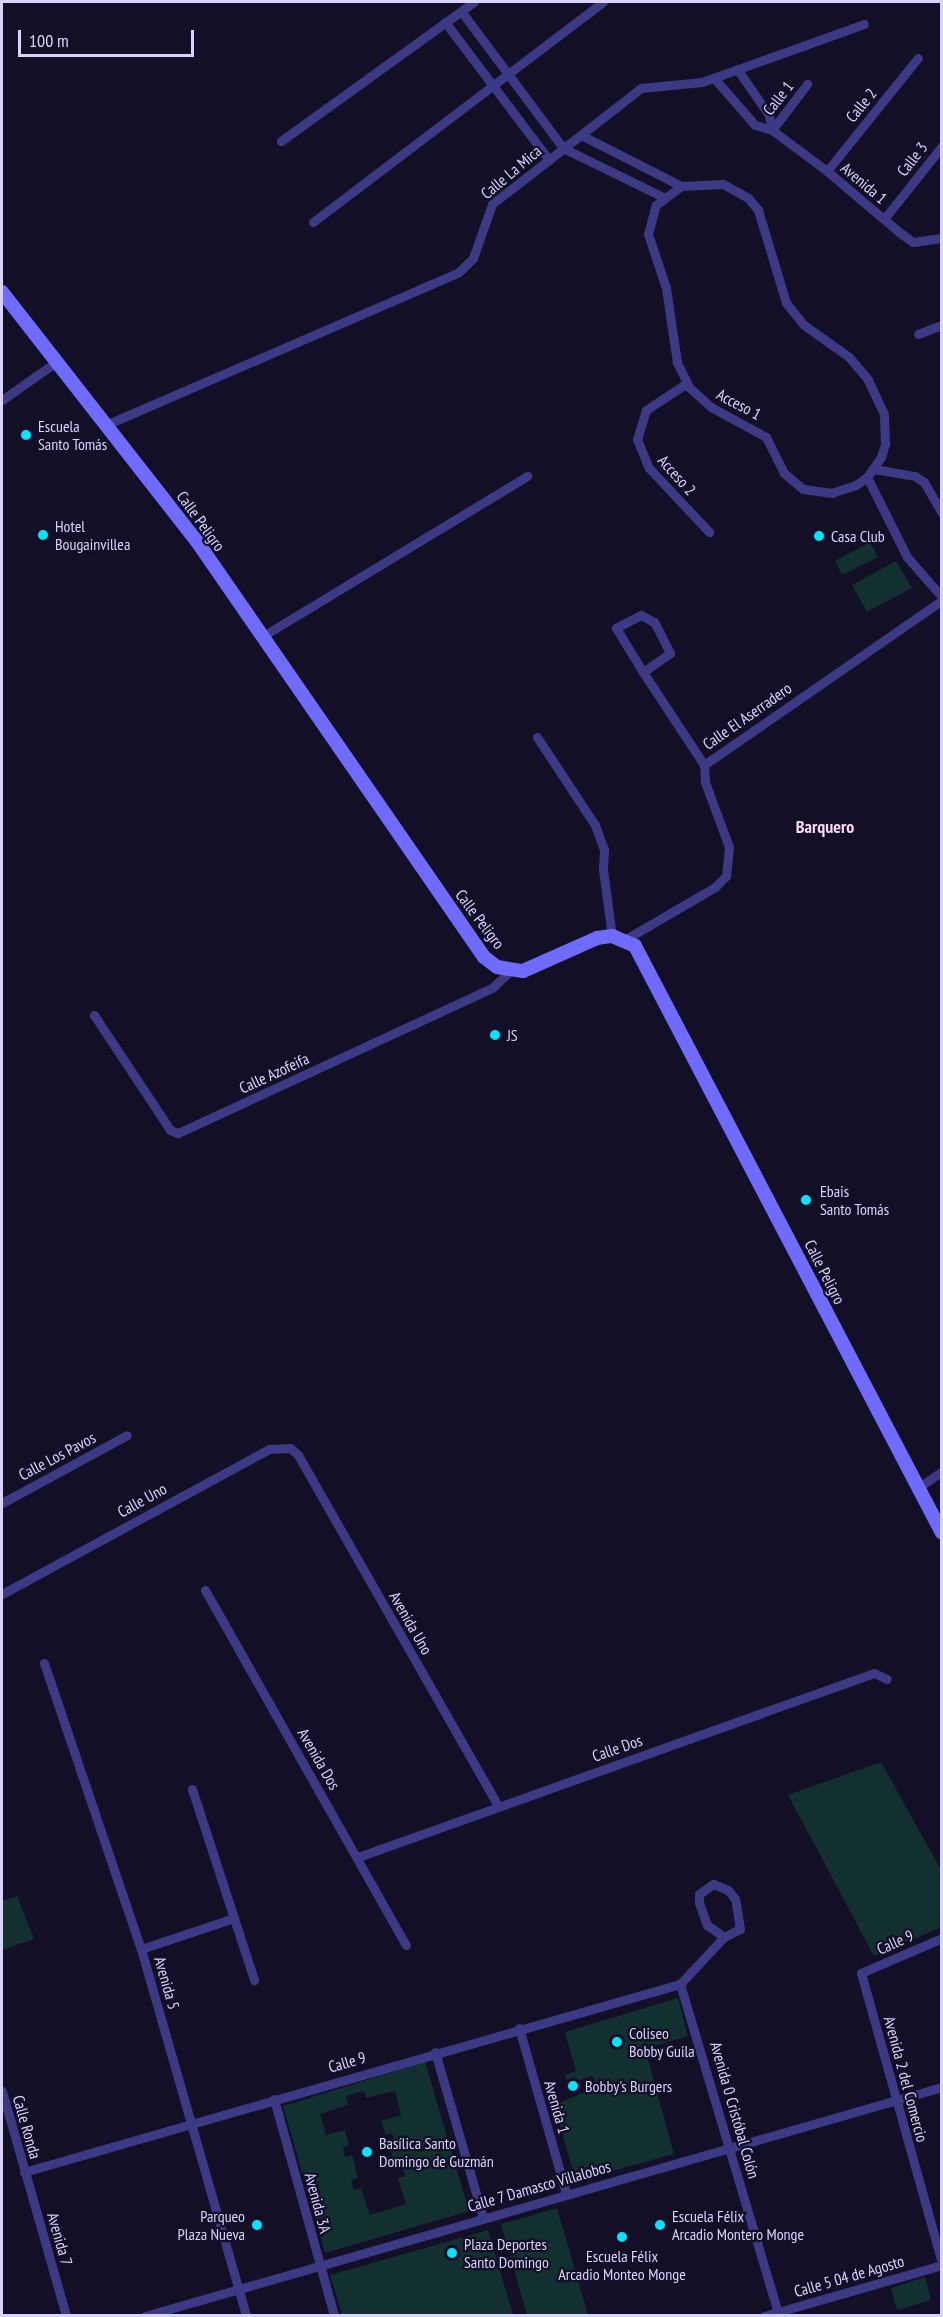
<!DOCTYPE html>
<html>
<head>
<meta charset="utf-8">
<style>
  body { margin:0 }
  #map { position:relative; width:943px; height:2317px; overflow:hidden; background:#130f26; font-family:"PT Sans Narrow",sans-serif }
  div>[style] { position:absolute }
  .green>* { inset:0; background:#12302f }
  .minor>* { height:9px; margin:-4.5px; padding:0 4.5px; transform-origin:4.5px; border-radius:4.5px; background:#3d3a85 }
  .secondary>* { height:14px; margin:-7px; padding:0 7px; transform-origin:7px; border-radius:7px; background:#6f6bff }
  .dots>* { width:16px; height:16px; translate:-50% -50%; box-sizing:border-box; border:3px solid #130f26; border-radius:50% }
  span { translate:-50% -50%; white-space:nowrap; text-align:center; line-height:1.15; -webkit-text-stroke:4.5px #130f26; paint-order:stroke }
  .street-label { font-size:16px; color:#d9d4ff }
  .poi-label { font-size:16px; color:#d9d4ff }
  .left { translate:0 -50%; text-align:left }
  .right { translate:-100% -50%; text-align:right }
  .neighbourhood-label { font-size:18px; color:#ffd6f0; font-weight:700 }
  .frame { position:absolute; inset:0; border:3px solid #d9d4ff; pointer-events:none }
  .scale { position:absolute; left:18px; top:30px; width:176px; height:27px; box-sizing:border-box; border:3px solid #d9d4ff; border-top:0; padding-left:8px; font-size:18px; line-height:21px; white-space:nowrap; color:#d9d4ff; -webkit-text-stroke:4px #130f26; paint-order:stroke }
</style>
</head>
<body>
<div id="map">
  <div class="green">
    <div style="clip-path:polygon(870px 542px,878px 557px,842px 575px,835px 561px)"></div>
    <div style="clip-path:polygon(896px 561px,912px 588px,867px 612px,852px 585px)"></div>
    <div style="clip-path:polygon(881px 1762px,941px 1870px,942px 1927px,874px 1956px,788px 1795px)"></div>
    <div style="clip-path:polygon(17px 1896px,34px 1939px,2px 1950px,2px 1901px)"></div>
    <div style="clip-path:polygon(678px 1998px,688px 2036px,645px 2049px,674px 2154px,576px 2181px,554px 2105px,594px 2088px,595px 2080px,592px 2076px,568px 2084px,565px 2075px,576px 2071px,565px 2032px)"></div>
    <div style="clip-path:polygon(evenodd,425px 2062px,469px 2211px,325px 2253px,283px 2106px,425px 2062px,364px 2091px,366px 2098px,395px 2091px,401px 2115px,381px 2121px,386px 2135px,392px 2133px,395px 2144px,389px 2146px,396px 2168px,401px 2166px,405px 2176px,398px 2178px,406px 2204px,370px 2215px,361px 2188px,354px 2190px,351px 2181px,358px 2178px,352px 2155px,345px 2157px,343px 2148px,349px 2145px,345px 2130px,326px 2135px,320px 2114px,348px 2105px,346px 2096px,364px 2091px)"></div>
    <div style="clip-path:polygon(557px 2208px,588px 2315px,527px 2315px,501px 2224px)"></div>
    <div style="clip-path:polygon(488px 2230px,513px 2315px,342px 2315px,330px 2275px)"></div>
    <div style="clip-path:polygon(925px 2277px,931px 2300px,897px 2310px,891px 2288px)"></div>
  </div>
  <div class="minor">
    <div style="left:461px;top:11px;width:171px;rotate:53.3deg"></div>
    <div style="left:563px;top:148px;width:111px;rotate:26.1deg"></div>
    <div style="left:445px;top:22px;width:173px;rotate:53deg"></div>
    <div style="left:737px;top:69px;width:56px;rotate:55.2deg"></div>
    <div style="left:769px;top:115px;width:15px;rotate:79deg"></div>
    <div style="left:714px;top:78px;width:62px;rotate:48.9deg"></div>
    <div style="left:755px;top:125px;width:18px;rotate:16deg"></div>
    <div style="left:772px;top:130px;width:69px;rotate:36.7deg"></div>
    <div style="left:827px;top:171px;width:94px;rotate:40.3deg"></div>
    <div style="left:899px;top:232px;width:17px;rotate:36deg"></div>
    <div style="left:913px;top:242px;width:29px;rotate:-8deg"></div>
    <div style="left:772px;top:130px;width:58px;rotate:-52.7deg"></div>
    <div style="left:581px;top:135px;width:112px;rotate:27deg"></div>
    <div style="left:681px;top:186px;width:42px;rotate:-2.7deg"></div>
    <div style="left:723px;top:184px;width:29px;rotate:29deg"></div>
    <div style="left:748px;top:198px;width:16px;rotate:50deg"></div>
    <div style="left:758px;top:210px;width:97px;rotate:73.2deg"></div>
    <div style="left:786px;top:303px;width:28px;rotate:51deg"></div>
    <div style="left:804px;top:325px;width:55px;rotate:35.4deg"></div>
    <div style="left:849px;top:357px;width:30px;rotate:50deg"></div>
    <div style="left:868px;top:380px;width:38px;rotate:65deg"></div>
    <div style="left:884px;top:415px;width:29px;rotate:88deg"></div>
    <div style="left:885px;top:444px;width:14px;rotate:107deg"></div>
    <div style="left:881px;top:457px;width:24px;rotate:125deg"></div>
    <div style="left:867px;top:477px;width:14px;rotate:144deg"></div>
    <div style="left:856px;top:485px;width:25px;rotate:162deg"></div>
    <div style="left:832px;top:493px;width:29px;rotate:-172deg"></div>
    <div style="left:803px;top:489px;width:25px;rotate:-140deg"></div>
    <div style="left:784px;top:473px;width:40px;rotate:-116.6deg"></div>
    <div style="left:766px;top:437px;width:63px;rotate:-151.4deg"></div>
    <div style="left:711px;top:407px;width:30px;rotate:-138deg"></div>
    <div style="left:689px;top:387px;width:28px;rotate:-116deg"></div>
    <div style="left:677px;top:362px;width:75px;rotate:-98.5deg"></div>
    <div style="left:666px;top:288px;width:57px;rotate:-108.4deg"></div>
    <div style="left:648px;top:234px;width:30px;rotate:-75deg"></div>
    <div style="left:656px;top:205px;width:31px;rotate:-37deg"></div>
    <div style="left:281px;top:141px;width:238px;rotate:-35.8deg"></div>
    <div style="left:827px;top:171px;width:145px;rotate:-51.2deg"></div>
    <div style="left:884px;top:219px;width:93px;rotate:-51.5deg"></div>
    <div style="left:313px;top:222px;width:364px;rotate:-37.2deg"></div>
    <div style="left:918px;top:334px;width:26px;rotate:-21deg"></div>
    <div style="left:687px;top:383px;width:49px;rotate:146.6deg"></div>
    <div style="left:646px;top:410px;width:30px;rotate:107deg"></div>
    <div style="left:637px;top:439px;width:31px;rotate:68deg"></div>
    <div style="left:649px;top:468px;width:88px;rotate:46.8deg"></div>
    <div style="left:2px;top:400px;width:66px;rotate:-35.1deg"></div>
    <div style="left:108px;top:424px;width:382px;rotate:-23.4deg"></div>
    <div style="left:459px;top:272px;width:20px;rotate:-45deg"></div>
    <div style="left:473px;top:258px;width:57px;rotate:-70.6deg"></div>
    <div style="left:492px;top:204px;width:189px;rotate:-37.9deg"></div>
    <div style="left:641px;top:88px;width:61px;rotate:-5.6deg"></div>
    <div style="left:702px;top:82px;width:172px;rotate:-19.7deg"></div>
    <div style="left:874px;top:469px;width:42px;rotate:9.7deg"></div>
    <div style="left:915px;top:476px;width:11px;rotate:34deg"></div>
    <div style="left:924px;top:482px;width:36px;rotate:60deg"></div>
    <div style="left:867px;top:477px;width:89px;rotate:63.4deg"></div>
    <div style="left:907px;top:557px;width:53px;rotate:48.8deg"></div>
    <div style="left:263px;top:636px;width:309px;rotate:-31.2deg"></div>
    <div style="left:643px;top:672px;width:33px;rotate:-35deg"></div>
    <div style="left:670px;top:653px;width:35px;rotate:-117deg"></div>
    <div style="left:654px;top:622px;width:15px;rotate:-152deg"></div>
    <div style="left:641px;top:615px;width:28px;rotate:153deg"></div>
    <div style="left:616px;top:628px;width:52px;rotate:58.5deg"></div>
    <div style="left:643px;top:672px;width:111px;rotate:56.7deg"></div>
    <div style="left:537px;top:737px;width:105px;rotate:56.6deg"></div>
    <div style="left:595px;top:825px;width:27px;rotate:70deg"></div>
    <div style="left:604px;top:850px;width:20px;rotate:93deg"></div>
    <div style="left:603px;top:870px;width:67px;rotate:82.2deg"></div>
    <div style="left:626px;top:939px;width:103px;rotate:-30.3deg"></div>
    <div style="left:715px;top:887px;width:16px;rotate:-45deg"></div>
    <div style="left:726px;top:876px;width:29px;rotate:-84deg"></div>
    <div style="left:729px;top:847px;width:69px;rotate:-110.3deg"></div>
    <div style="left:705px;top:782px;width:17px;rotate:-93deg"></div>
    <div style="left:704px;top:765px;width:290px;rotate:-34.7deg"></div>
    <div style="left:94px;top:1015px;width:138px;rotate:56.5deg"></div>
    <div style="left:170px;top:1130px;width:9px;rotate:21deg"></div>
    <div style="left:178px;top:1133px;width:346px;rotate:-24.8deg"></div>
    <div style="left:492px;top:988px;width:23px;rotate:-43deg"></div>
    <div style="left:918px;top:1488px;width:29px;rotate:-35deg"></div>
    <div style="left:2px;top:1503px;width:142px;rotate:-28.5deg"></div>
    <div style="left:205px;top:1590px;width:408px;rotate:60.5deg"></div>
    <div style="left:2px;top:1594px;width:304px;rotate:-28.5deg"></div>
    <div style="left:269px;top:1449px;width:21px;rotate:-3deg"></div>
    <div style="left:290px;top:1448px;width:11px;rotate:41deg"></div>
    <div style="left:298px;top:1455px;width:404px;rotate:60.3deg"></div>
    <div style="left:44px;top:1663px;width:302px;rotate:71.3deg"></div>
    <div style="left:141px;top:1949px;width:382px;rotate:74deg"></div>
    <div style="left:192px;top:1789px;width:201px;rotate:72deg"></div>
    <div style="left:358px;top:1857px;width:548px;rotate:-19.63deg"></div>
    <div style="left:874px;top:1673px;width:14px;rotate:25deg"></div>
    <div style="left:942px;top:1938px;width:88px;rotate:156.6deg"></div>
    <div style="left:861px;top:1973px;width:301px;rotate:74.4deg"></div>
    <div style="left:141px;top:1949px;width:98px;rotate:-18.4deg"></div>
    <div style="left:680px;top:1984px;width:346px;rotate:73.4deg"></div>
    <div style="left:680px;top:1984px;width:64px;rotate:-46.9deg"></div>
    <div style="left:724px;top:1937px;width:18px;rotate:-27deg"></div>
    <div style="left:740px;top:1929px;width:30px;rotate:-99deg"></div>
    <div style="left:735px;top:1899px;width:11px;rotate:-128deg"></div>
    <div style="left:728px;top:1890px;width:16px;rotate:-158deg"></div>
    <div style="left:713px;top:1884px;width:17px;rotate:144deg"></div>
    <div style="left:699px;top:1894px;width:9px;rotate:90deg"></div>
    <div style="left:699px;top:1903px;width:23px;rotate:70deg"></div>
    <div style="left:707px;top:1925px;width:21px;rotate:35deg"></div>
    <div style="left:519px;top:2028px;width:172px;rotate:74.1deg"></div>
    <div style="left:435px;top:2052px;width:172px;rotate:73.8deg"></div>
    <div style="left:2px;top:2091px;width:234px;rotate:74.1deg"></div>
    <div style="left:274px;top:2099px;width:225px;rotate:74.5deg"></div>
    <div style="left:24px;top:2172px;width:682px;rotate:-15.99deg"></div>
    <div style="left:145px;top:2316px;width:829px;rotate:-16.03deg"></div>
    <div style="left:764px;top:2316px;width:185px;rotate:-16deg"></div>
  </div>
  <div class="secondary">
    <div style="left:2px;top:292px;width:315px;rotate:52deg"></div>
    <div style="left:196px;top:540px;width:507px;rotate:55.37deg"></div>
    <div style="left:484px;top:957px;width:16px;rotate:38deg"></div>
    <div style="left:497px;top:967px;width:26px;rotate:9deg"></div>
    <div style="left:523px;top:971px;width:81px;rotate:-24deg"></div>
    <div style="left:597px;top:938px;width:15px;rotate:-8deg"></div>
    <div style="left:612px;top:936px;width:25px;rotate:23deg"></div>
    <div style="left:635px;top:946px;width:662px;rotate:62.39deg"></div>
  </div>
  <div class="dots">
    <div style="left:26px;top:435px;background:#00e5ff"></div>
    <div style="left:43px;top:535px;background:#00e5ff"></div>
    <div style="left:819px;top:536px;background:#00e5ff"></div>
    <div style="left:495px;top:1035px;background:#00e5ff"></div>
    <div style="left:806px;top:1200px;background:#00e5ff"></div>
    <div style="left:617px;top:2042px;background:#00e5ff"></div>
    <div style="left:573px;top:2086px;background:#00e5ff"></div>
    <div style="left:367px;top:2152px;background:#00e5ff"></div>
    <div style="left:257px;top:2225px;background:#00e5ff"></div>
    <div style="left:660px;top:2225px;background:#00e5ff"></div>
    <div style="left:622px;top:2237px;background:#00e5ff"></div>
    <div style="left:452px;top:2253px;background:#00e5ff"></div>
  </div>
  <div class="street-label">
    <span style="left:778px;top:98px;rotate:-52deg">Calle 1</span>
    <span style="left:861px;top:105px;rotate:-51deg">Calle 2</span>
    <span style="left:912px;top:159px;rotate:-52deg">Calle 3</span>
    <span style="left:511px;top:172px;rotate:-40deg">Calle La Mica</span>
    <span style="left:864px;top:183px;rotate:40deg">Avenida 1</span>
    <span style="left:739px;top:404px;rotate:28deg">Acceso 1</span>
    <span style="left:677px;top:475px;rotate:48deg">Acceso 2</span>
    <span style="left:201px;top:521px;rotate:54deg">Calle Peligro</span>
    <span style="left:747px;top:716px;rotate:-35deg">Calle El Aserradero</span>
    <span style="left:480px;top:919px;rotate:53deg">Calle Peligro</span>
    <span style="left:274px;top:1073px;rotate:-25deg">Calle Azofeifa</span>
    <span style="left:825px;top:1272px;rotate:63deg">Calle Peligro</span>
    <span style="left:57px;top:1456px;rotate:-28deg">Calle Los Pavos</span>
    <span style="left:142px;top:1500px;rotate:-29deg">Calle Uno</span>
    <span style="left:411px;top:1623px;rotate:60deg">Avenida Uno</span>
    <span style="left:617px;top:1748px;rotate:-19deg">Calle Dos</span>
    <span style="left:319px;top:1759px;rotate:60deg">Avenida Dos</span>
    <span style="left:895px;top:1942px;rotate:-24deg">Calle 9</span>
    <span style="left:167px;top:1983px;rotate:74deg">Avenida 5</span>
    <span style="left:347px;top:2062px;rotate:-16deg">Calle 9</span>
    <span style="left:906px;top:2079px;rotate:75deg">Avenida 2 del Comercio</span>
    <span style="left:557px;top:2107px;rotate:74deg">Avenida 1</span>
    <span style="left:735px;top:2110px;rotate:74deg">Avenida 0 Cristóbal Colón</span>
    <span style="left:27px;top:2127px;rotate:74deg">Calle Ronda</span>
    <span style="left:539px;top:2186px;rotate:-16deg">Calle 7 Damasco Villalobos</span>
    <span style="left:318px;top:2203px;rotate:75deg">Avenida 3A</span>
    <span style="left:60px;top:2239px;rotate:74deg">Avenida 7</span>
    <span style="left:849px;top:2276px;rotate:-16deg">Calle 5 04 de Agosto</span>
  </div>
  <div class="poi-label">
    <span class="left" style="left:38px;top:435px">Escuela<br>Santo Tomás</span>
    <span class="left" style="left:55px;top:535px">Hotel<br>Bougainvillea</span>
    <span class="left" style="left:831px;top:536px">Casa Club</span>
    <span class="left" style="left:507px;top:1035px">JS</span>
    <span class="left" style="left:820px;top:1200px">Ebais<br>Santo Tomás</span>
    <span class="left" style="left:629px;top:2042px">Coliseo<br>Bobby Guila</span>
    <span class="left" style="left:585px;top:2086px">Bobby's Burgers</span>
    <span class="left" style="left:379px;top:2152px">Basílica Santo<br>Domingo de Guzmán</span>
    <span class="right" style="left:245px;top:2225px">Parqueo<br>Plaza Nueva</span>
    <span class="left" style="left:672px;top:2225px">Escuela Félix<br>Arcadio Montero Monge</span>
    <span class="left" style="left:464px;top:2253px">Plaza Deportes<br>Santo Domingo</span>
    <span style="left:622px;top:2265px">Escuela Félix<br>Arcadio Monteo Monge</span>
  </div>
  <div class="neighbourhood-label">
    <span style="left:825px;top:827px">Barquero</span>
  </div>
  <div class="frame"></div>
  <div class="scale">100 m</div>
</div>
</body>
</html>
